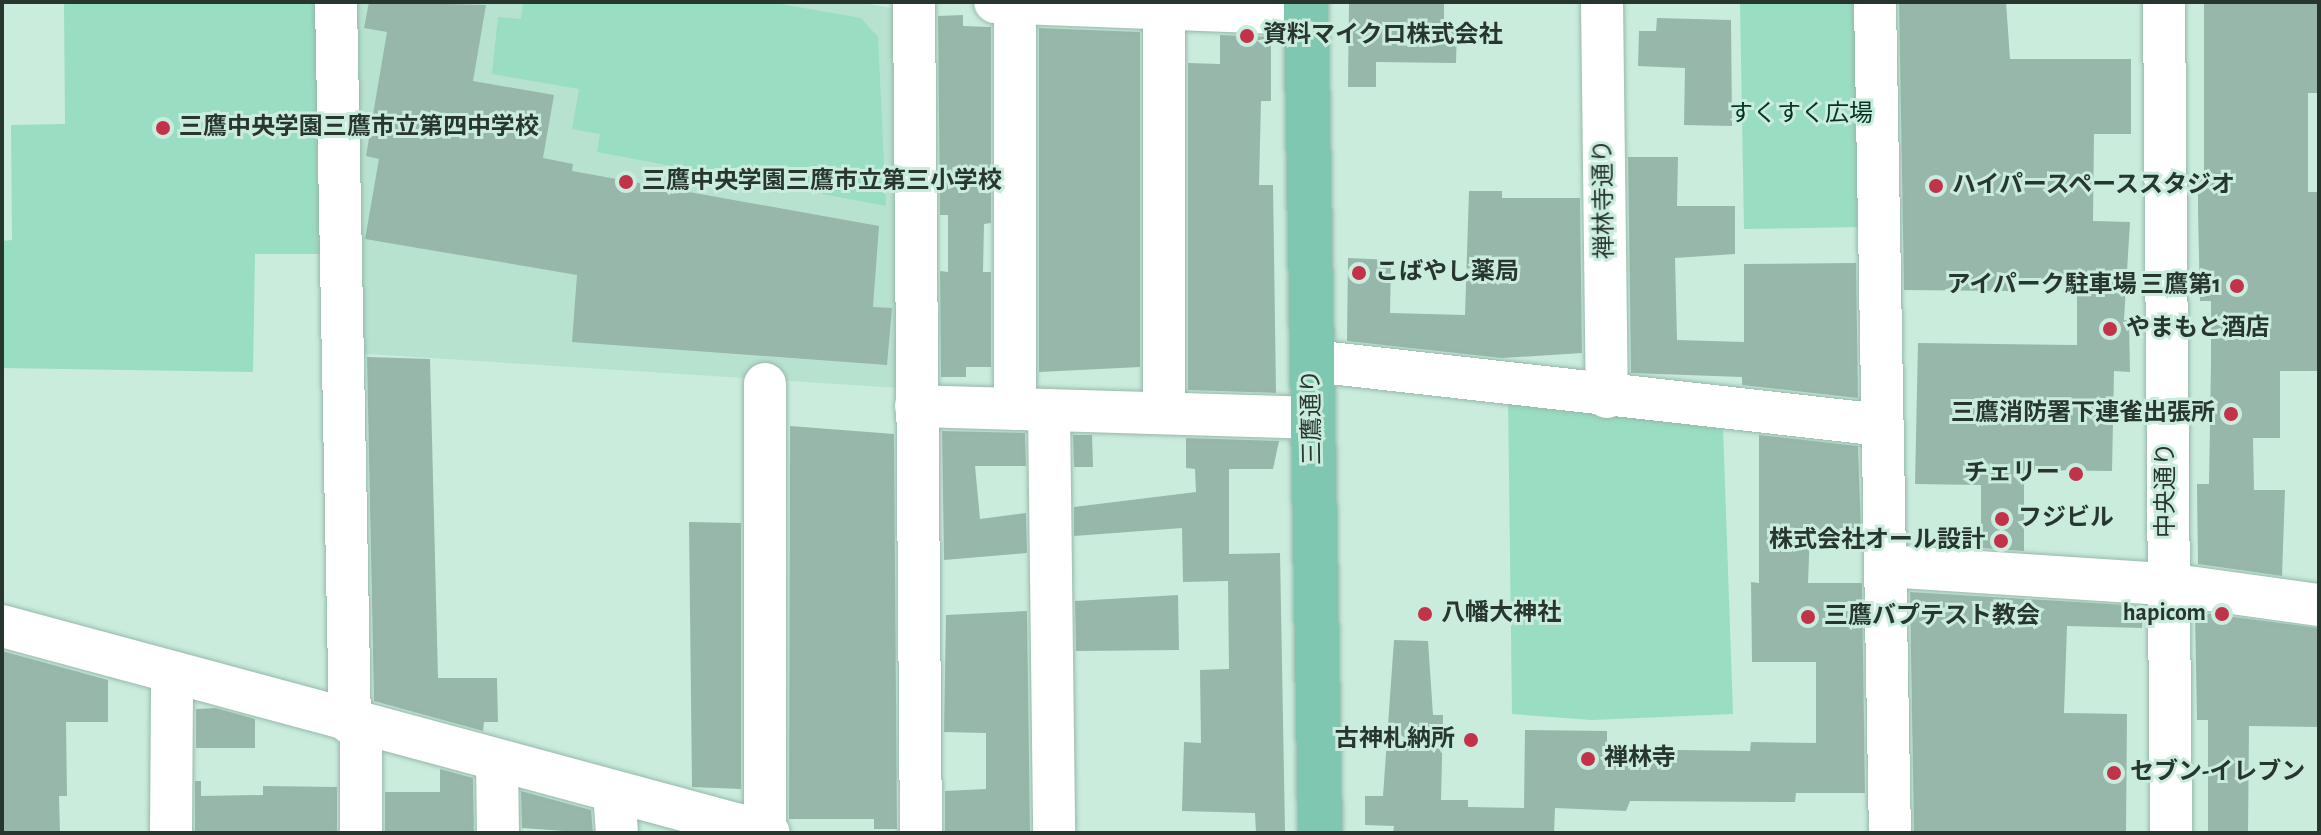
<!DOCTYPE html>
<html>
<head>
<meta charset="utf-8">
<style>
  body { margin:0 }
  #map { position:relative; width:2321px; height:835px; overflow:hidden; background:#c9ecdd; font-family:"Alegreya Sans","Noto Sans JP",sans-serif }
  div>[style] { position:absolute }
  .built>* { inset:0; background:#b7e2d0 }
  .green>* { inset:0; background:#99ddc2 }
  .building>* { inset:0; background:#96b7a9 }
  .roads { filter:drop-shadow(0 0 2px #97b8aa) drop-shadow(0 0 2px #97b8aa) }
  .minor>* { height:42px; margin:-21px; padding:0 21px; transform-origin:21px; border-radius:21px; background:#fff }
  .major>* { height:44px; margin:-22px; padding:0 22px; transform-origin:22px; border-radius:22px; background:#7fc7b1 }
  .dots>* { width:22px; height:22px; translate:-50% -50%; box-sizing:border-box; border:4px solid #c9ecdd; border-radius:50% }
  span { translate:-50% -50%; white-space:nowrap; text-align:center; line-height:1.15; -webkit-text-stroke:6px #c9ecdd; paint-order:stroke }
  .poi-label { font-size:24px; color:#283630; font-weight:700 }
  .left { translate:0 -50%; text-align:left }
  .right { translate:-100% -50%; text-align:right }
  .park-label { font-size:24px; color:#003324 }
  .street-label { font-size:24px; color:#283630 }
  .frame { position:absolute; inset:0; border:4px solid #283630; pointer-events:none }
</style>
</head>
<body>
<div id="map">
  <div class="built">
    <div style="clip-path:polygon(347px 2px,856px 2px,904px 10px,900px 388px,352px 353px)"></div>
  </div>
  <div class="green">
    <div style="clip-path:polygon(64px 2px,320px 2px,327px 254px,255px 254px,253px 372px,2px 368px,2px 241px,12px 240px,11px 125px,65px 124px)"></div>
    <div style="clip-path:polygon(523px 2px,769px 2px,861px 18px,878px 37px,886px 206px,597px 152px,600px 134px,572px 129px,579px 89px,492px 74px,498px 17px,521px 19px)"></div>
    <div style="clip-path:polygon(1740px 2px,1858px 2px,1862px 227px,1744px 229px)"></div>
    <div style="clip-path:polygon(1508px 396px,1723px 427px,1733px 714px,1592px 720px,1512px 714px)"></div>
  </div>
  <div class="building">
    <div style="clip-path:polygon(369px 2px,486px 5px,473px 81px,554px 95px,543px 158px,573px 164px,572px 171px,879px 226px,873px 307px,892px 308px,887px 365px,572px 342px,577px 275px,365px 239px,379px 159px,366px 156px,387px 32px,364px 28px)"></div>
    <div style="clip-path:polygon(1349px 2px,1444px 2px,1444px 27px,1457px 27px,1456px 63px,1376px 62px,1376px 87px,1348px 87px)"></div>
    <div style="clip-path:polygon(1899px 2px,2006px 2px,2010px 59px,2131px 59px,2131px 134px,2094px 134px,2093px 221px,2130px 222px,2124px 320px,2129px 321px,2130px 372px,2114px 371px,2112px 471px,2024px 470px,2024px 551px,1981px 548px,1981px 485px,1915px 484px,1918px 343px,2077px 345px,2077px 296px,2068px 295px,2068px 279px,2010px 279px,2010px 291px,1904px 290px)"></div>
    <div style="clip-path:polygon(2204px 2px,2319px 2px,2319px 93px,2308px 93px,2308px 192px,2319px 192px,2319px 371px,2280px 371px,2280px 438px,2253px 438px,2254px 490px,2285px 490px,2282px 576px,2198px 564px,2197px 484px,2209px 484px,2211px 362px,2211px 301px,2200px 301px,2198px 210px,2198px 174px,2204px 174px)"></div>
    <div style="clip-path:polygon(963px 15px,963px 26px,991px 27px,991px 223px,984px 224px,983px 272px,991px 272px,991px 367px,966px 367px,966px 377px,941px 377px,940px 271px,948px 272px,948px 215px,940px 215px,938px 16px)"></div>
    <div style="clip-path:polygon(1657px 18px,1731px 20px,1732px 126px,1684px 125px,1685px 68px,1638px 66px,1639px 31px,1656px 31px)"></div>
    <div style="clip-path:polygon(1039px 28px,1140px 32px,1140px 367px,1039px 372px)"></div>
    <div style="clip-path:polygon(1220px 35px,1271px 37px,1271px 101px,1261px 101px,1259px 185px,1273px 185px,1276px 393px,1188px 390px,1188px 63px,1220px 64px)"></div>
    <div style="clip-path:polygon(1628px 157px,1678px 157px,1677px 206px,1735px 206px,1735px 254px,1675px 258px,1677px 340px,1744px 342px,1744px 264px,1856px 263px,1858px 398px,1742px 385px,1742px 377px,1631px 373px)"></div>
    <div style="clip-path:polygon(1469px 191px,1502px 191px,1502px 198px,1580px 198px,1582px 353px,1502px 358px,1347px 341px,1348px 258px,1391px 260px,1390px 313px,1465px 315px)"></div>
    <div style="clip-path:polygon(367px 357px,430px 359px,438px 678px,497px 678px,498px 722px,484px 722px,483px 731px,374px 701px)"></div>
    <div style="clip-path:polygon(790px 426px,894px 434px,897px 829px,874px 829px,874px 819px,789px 819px)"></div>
    <div style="clip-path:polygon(942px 431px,1025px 433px,1026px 466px,975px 466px,980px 519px,1026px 513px,1027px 553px,944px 560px)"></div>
    <div style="clip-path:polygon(1073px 435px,1092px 435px,1093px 467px,1074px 467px)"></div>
    <div style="clip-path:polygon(1759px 435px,1858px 446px,1861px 531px,1810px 530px,1808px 583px,1862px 583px,1865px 793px,1796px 793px,1795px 802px,1630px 801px,1626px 811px,1555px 808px,1554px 833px,1393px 833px,1394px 826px,1365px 825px,1365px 796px,1383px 796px,1394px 640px,1428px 641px,1433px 715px,1443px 715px,1441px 800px,1468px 800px,1468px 807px,1524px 808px,1525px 730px,1607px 731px,1607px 749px,1750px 751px,1751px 742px,1816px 743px,1816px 662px,1752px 662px,1751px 582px,1759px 583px)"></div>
    <div style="clip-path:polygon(1186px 438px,1279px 441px,1273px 469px,1229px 469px,1229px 554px,1280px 553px,1285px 831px,1256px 832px,1255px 813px,1182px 811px,1184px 742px,1201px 743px,1200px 670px,1229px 669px,1228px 581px,1183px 582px,1182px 528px,1074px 536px,1074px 507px,1196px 492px,1195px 469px,1186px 468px)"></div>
    <div style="clip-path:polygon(689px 522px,741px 523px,741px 789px,692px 787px)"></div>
    <div style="clip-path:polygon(1910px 592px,2143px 606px,2142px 628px,2067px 626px,2064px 713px,2127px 714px,2126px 833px,1914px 833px)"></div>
    <div style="clip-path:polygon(1178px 595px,1179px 650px,1076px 651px,1075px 601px)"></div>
    <div style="clip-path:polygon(1027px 611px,1030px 831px,945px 833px,945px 791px,986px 789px,986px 733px,944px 732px,946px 615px)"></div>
    <div style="clip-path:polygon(2195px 612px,2319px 628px,2319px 727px,2249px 726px,2248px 833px,2208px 833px,2208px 720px,2197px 720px)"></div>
    <div style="clip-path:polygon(2px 651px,108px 680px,108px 722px,66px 722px,67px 796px,59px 796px,60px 833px,2px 833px)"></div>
    <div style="clip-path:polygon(216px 708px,255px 719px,255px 748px,196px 748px,196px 709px)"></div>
    <div style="clip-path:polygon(440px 769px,473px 778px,474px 833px,385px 833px,385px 792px,440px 792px)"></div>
    <div style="clip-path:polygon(195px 781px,201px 781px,201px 796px,263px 795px,263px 786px,337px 787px,337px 833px,195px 833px)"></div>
    <div style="clip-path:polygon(521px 791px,591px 810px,593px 833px,522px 828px)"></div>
  </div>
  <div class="roads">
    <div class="minor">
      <div style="left:336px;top:2px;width:721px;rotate:88.89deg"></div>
      <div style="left:914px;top:2px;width:831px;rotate:89.52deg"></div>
      <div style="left:995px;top:2px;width:311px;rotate:2.2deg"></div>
      <div style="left:1015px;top:2px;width:407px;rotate:90deg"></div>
      <div style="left:1602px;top:2px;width:395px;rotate:89.3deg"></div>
      <div style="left:1875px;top:2px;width:831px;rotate:88.97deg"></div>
      <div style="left:2164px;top:2px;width:831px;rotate:89.52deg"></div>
      <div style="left:1313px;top:361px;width:573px;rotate:6.42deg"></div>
      <div style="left:765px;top:384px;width:448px;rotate:90deg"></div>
      <div style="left:916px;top:406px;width:397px;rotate:1.7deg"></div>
      <div style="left:1049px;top:410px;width:423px;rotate:89.3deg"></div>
      <div style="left:1164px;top:413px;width:411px;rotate:-90deg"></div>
      <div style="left:1886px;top:566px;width:282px;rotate:3.7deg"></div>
      <div style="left:2167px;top:584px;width:153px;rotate:7.9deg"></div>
      <div style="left:2px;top:626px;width:794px;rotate:15.1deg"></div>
      <div style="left:497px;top:762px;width:71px;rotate:89.2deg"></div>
      <div style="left:614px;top:792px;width:41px;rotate:85.8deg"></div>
      <div style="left:171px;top:833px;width:160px;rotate:-89.6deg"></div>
      <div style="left:361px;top:833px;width:107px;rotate:-90deg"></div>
    </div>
    <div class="major">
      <div style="left:1306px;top:2px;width:831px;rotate:89.03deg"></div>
    </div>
  </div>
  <div class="dots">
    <div style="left:1247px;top:36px;background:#c23248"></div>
    <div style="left:163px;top:128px;background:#c23248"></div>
    <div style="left:626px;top:182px;background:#c23248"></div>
    <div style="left:1936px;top:186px;background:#c23248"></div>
    <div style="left:1359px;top:273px;background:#c23248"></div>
    <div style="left:2237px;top:286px;background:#c23248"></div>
    <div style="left:2110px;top:329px;background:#c23248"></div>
    <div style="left:2231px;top:414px;background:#c23248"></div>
    <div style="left:2076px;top:474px;background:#c23248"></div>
    <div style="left:2002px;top:519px;background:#c23248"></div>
    <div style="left:2001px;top:541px;background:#c23248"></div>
    <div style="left:1425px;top:614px;background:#c23248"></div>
    <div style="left:2222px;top:614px;background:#c23248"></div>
    <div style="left:1808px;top:617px;background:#c23248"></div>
    <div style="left:1471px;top:740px;background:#c23248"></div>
    <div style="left:1588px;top:759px;background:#c23248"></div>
    <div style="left:2114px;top:773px;background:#c23248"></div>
  </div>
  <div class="poi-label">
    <span class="left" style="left:1263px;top:36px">資料マイクロ株式会社</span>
    <span class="left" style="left:179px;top:128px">三鷹中央学園三鷹市立第四中学校</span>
    <span class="left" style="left:642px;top:182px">三鷹中央学園三鷹市立第三小学校</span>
    <span class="left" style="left:1952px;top:186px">ハイパースペーススタジオ</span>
    <span class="left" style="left:1375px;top:273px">こばやし薬局</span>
    <span class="right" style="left:2221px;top:286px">アイパーク駐車場 三鷹第1</span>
    <span class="left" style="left:2126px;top:329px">やまもと酒店</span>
    <span class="right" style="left:2215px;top:414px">三鷹消防署下連雀出張所</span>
    <span class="right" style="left:2060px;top:474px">チェリー</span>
    <span class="left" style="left:2018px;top:519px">フジビル</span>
    <span class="right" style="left:1985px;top:541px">株式会社オール設計</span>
    <span class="left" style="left:1441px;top:614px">八幡大神社</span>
    <span class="right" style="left:2206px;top:614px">hapicom</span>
    <span class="left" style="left:1824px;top:617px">三鷹バプテスト教会</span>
    <span class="right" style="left:1455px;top:740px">古神札納所</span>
    <span class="left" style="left:1604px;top:759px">禅林寺</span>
    <span class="left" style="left:2130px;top:773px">セブン-イレブン</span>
  </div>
  <div class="park-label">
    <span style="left:1801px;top:115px">すくすく広場</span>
  </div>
  <div class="street-label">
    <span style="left:1605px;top:199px;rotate:-91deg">禅林寺通り</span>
    <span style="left:1313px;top:417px;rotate:-91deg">三鷹通り</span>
    <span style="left:2167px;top:490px;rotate:-90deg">中央通り</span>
  </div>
  <div class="frame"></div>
</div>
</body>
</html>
